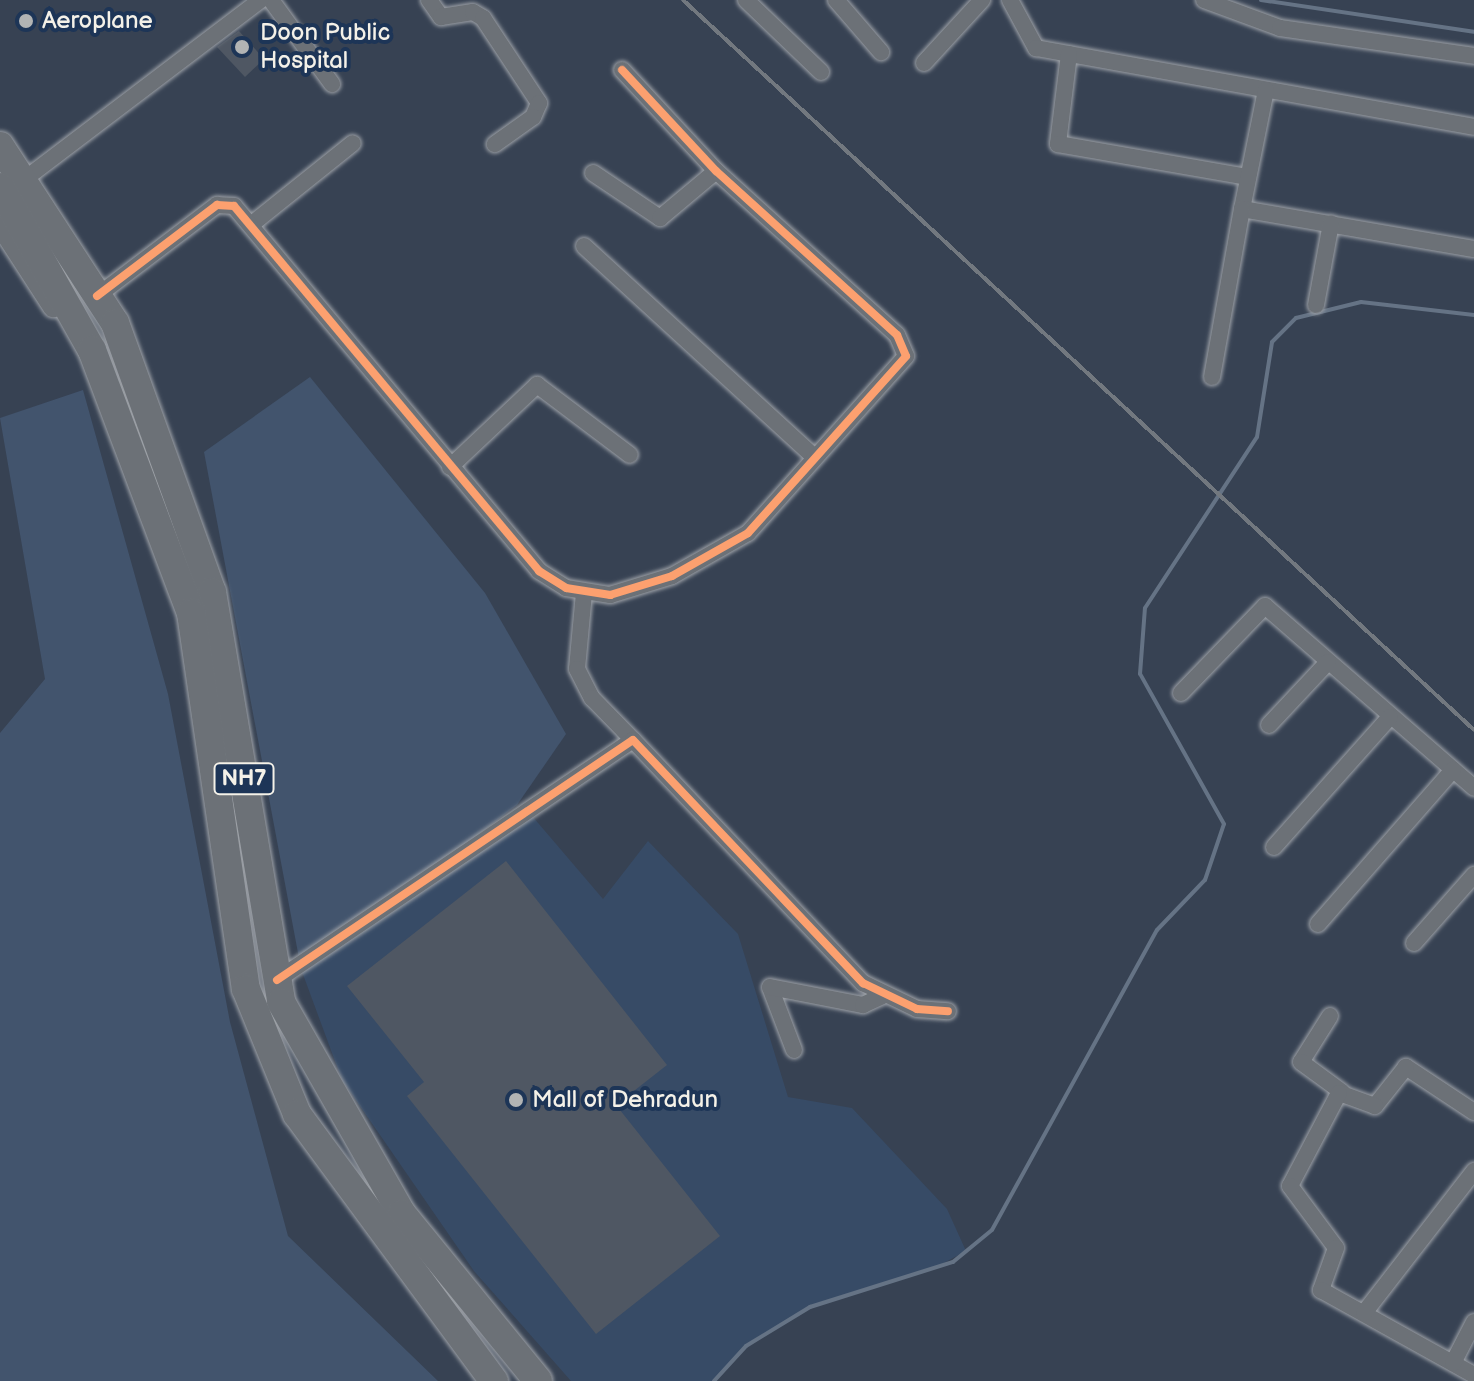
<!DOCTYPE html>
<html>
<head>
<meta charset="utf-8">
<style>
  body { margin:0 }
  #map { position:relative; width:1474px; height:1381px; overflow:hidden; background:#374253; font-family:"Balsamiq Sans",sans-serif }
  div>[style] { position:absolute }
  .built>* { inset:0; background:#374b66 }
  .green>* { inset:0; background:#42546d }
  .stream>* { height:4px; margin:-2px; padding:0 2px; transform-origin:2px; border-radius:2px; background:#657385 }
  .building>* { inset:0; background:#4f5763 }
  .roads { filter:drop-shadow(0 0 2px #9da1a7) drop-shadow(0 0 2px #9da1a7) }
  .minor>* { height:16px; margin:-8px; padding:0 8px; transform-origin:8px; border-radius:8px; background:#6c7177 }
  .tertiary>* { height:20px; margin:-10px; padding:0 10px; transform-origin:10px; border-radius:10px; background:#6c7177 }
  .trunk>* { height:28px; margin:-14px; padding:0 14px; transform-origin:14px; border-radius:14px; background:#6c7177 }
  .rail>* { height:4px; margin:-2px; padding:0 2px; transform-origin:2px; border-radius:2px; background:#72787f }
  .cycleway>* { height:8px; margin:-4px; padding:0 4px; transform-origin:4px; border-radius:4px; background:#fca06f }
  .dots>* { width:22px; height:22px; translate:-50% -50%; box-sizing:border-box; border:4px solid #1d3557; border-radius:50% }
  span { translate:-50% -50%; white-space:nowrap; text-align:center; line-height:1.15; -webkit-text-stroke:8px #1d3557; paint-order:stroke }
  .shield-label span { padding:2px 6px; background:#1d3557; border:2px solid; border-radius:6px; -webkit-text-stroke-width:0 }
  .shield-label { font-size:22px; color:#f4f1e8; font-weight:700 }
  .poi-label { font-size:24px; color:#f4f1e8 }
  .left { translate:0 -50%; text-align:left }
</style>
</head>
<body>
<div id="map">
  <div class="built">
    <div style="clip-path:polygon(533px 817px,603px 899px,648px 841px,738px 934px,788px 1097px,852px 1108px,947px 1209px,966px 1251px,929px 1271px,810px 1307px,746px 1346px,714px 1381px,571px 1381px,474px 1271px,342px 1080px,301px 969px)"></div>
  </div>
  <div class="green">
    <div style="clip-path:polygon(310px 377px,485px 593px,566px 734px,517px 805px,301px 969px,204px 452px)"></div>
    <div style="clip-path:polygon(83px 390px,168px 694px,230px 1022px,288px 1236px,438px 1381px,0 1381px,0 733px,45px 679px,0 418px)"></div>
  </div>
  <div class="stream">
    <div style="left:1261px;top:0;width:215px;rotate:8.5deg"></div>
    <div style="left:714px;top:1381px;width:47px;rotate:-47.6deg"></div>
    <div style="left:746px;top:1346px;width:75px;rotate:-31.4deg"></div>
    <div style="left:810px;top:1307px;width:150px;rotate:-17.5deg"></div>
    <div style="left:953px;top:1262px;width:50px;rotate:-39.4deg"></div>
    <div style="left:992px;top:1230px;width:342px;rotate:-61.2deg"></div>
    <div style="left:1157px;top:930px;width:69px;rotate:-46.2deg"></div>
    <div style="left:1205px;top:880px;width:59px;rotate:-71.3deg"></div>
    <div style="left:1224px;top:824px;width:172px;rotate:-119.2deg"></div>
    <div style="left:1140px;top:674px;width:66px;rotate:-85.7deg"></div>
    <div style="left:1145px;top:608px;width:204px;rotate:-56.8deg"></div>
    <div style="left:1257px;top:437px;width:96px;rotate:-81deg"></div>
    <div style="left:1272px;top:342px;width:34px;rotate:-45deg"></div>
    <div style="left:1296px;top:318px;width:67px;rotate:-13.8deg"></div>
    <div style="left:1361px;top:302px;width:114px;rotate:6.6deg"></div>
  </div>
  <div class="building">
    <div style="clip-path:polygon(239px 31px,264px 59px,245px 77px,217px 47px)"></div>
    <div style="clip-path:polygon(506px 861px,667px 1065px,616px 1105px,720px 1236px,596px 1334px,407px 1096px,424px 1082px,347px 986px)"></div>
  </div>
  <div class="roads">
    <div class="minor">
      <div style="left:271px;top:0;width:104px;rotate:54deg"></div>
      <div style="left:429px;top:0;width:21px;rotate:55deg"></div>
      <div style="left:441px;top:17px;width:32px;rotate:-9deg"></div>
      <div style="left:473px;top:12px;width:12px;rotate:31deg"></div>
      <div style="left:483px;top:18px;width:102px;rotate:56.6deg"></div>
      <div style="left:539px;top:103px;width:15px;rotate:113deg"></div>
      <div style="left:533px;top:117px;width:47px;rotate:144.6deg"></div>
      <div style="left:746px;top:0;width:104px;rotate:43.8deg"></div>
      <div style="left:836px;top:0;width:69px;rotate:49.1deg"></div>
      <div style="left:1010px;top:0;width:55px;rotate:61.6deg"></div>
      <div style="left:1036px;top:48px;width:445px;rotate:10.2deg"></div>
      <div style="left:1204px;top:0;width:81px;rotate:20.2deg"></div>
      <div style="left:1280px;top:28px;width:196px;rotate:8.2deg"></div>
      <div style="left:1069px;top:54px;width:91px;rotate:97deg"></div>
      <div style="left:1058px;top:144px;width:193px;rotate:9.9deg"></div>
      <div style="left:924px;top:63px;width:86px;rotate:-47.4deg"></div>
      <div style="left:1266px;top:90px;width:121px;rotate:101.4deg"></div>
      <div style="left:1242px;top:209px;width:235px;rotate:9.8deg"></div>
      <div style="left:593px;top:173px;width:81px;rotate:33.9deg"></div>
      <div style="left:660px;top:218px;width:73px;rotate:-40deg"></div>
      <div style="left:17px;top:185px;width:306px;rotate:-37.2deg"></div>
      <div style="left:252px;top:224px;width:129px;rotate:-38.7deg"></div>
      <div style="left:584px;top:246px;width:309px;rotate:42.5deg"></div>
      <div style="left:97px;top:296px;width:151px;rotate:-37.2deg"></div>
      <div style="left:217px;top:205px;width:17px;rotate:3deg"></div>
      <div style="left:234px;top:206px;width:476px;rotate:50.1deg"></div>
      <div style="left:539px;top:571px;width:32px;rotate:32deg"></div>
      <div style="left:566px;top:588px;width:45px;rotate:9deg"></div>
      <div style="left:610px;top:595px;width:65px;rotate:-17deg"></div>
      <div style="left:672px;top:576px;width:87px;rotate:-29.5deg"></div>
      <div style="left:748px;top:533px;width:237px;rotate:-48.2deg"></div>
      <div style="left:906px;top:356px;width:23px;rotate:-113deg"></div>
      <div style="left:897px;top:335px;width:244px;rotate:-137.8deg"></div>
      <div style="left:716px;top:171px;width:138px;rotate:-132.9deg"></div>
      <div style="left:1316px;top:305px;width:83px;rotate:-79.6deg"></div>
      <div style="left:1212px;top:377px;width:171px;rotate:-79.9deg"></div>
      <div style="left:450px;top:467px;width:120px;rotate:-43.3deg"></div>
      <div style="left:537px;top:385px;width:116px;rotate:37deg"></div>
      <div style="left:584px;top:593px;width:76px;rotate:95.3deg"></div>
      <div style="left:577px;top:669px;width:33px;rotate:63deg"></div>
      <div style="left:592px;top:698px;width:59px;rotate:45.7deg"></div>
      <div style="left:1181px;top:693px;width:121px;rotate:-46deg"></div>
      <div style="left:1265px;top:606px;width:277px;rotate:41deg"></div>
      <div style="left:1269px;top:725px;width:86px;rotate:-46.9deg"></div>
      <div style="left:1274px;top:847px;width:174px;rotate:-48.3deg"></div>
      <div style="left:1318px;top:924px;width:205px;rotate:-48.8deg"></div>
      <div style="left:1414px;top:943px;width:91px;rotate:-48.6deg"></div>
      <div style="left:277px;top:980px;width:429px;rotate:-34deg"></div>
      <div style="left:633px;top:740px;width:335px;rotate:46.6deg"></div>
      <div style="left:863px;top:983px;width:60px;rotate:25.7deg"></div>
      <div style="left:917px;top:1009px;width:31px;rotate:4deg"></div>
      <div style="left:1330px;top:1016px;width:54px;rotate:122.2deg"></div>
      <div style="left:1301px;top:1062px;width:51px;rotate:36.2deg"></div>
      <div style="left:794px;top:1050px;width:67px;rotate:-110.9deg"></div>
      <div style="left:770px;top:987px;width:95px;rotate:11deg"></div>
      <div style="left:863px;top:1005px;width:21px;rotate:-25deg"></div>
      <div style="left:1474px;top:1112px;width:82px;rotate:-146.5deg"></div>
      <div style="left:1406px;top:1067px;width:50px;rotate:128.5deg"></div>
      <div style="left:1375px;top:1106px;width:38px;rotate:-160deg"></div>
      <div style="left:1339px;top:1093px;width:105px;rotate:117.8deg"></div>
      <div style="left:1290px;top:1186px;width:77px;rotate:53.4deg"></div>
      <div style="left:1336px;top:1248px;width:45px;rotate:109.7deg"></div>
      <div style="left:1321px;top:1290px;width:175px;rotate:29.1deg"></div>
      <div style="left:1364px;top:1313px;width:180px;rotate:-52.2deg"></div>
      <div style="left:1453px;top:1363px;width:46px;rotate:-62.9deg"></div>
    </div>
    <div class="tertiary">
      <div style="left:0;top:225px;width:98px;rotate:57.1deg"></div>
    </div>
    <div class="trunk">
      <div style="left:0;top:146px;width:211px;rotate:57deg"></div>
      <div style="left:115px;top:323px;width:286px;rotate:70.2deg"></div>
      <div style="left:212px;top:592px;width:416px;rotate:80.4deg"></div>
      <div style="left:281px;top:1002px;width:244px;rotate:60.3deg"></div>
      <div style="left:402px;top:1214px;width:215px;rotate:50.8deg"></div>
      <div style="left:0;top:187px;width:187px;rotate:60.6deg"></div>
      <div style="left:92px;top:350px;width:281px;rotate:69.4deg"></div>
      <div style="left:191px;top:613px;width:380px;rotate:81.7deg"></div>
      <div style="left:246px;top:989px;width:135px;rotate:67.8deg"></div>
      <div style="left:297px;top:1114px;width:332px;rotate:53.6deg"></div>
    </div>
  </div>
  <div class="rail">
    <div style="left:683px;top:0;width:1076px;rotate:42.7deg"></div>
  </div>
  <div class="cycleway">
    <div style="left:97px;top:296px;width:151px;rotate:-37.2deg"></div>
    <div style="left:217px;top:205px;width:17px;rotate:3deg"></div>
    <div style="left:234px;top:206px;width:476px;rotate:50.1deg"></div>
    <div style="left:539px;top:571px;width:32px;rotate:32deg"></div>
    <div style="left:566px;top:588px;width:45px;rotate:9deg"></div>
    <div style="left:610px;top:595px;width:65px;rotate:-17deg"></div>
    <div style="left:672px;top:576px;width:87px;rotate:-29.5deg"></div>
    <div style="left:748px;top:533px;width:237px;rotate:-48.2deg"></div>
    <div style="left:906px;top:356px;width:23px;rotate:-113deg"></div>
    <div style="left:897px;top:335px;width:244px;rotate:-137.8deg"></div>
    <div style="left:716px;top:171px;width:138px;rotate:-132.9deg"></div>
    <div style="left:277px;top:980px;width:429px;rotate:-34deg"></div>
    <div style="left:633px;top:740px;width:335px;rotate:46.6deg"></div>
    <div style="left:863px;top:983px;width:60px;rotate:25.7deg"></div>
    <div style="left:917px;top:1009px;width:31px;rotate:4deg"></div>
  </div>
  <div class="dots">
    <div style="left:26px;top:21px;background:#b2b4b4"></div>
    <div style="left:242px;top:47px;background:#b2b4b4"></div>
    <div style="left:516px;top:1100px;background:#b2b4b4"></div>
  </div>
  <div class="shield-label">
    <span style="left:244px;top:779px">NH7</span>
  </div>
  <div class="poi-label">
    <span class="left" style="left:42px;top:21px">Aeroplane</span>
    <span class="left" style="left:260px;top:47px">Doon Public<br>Hospital</span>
    <span class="left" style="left:532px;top:1100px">Mall of Dehradun</span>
  </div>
</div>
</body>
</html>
